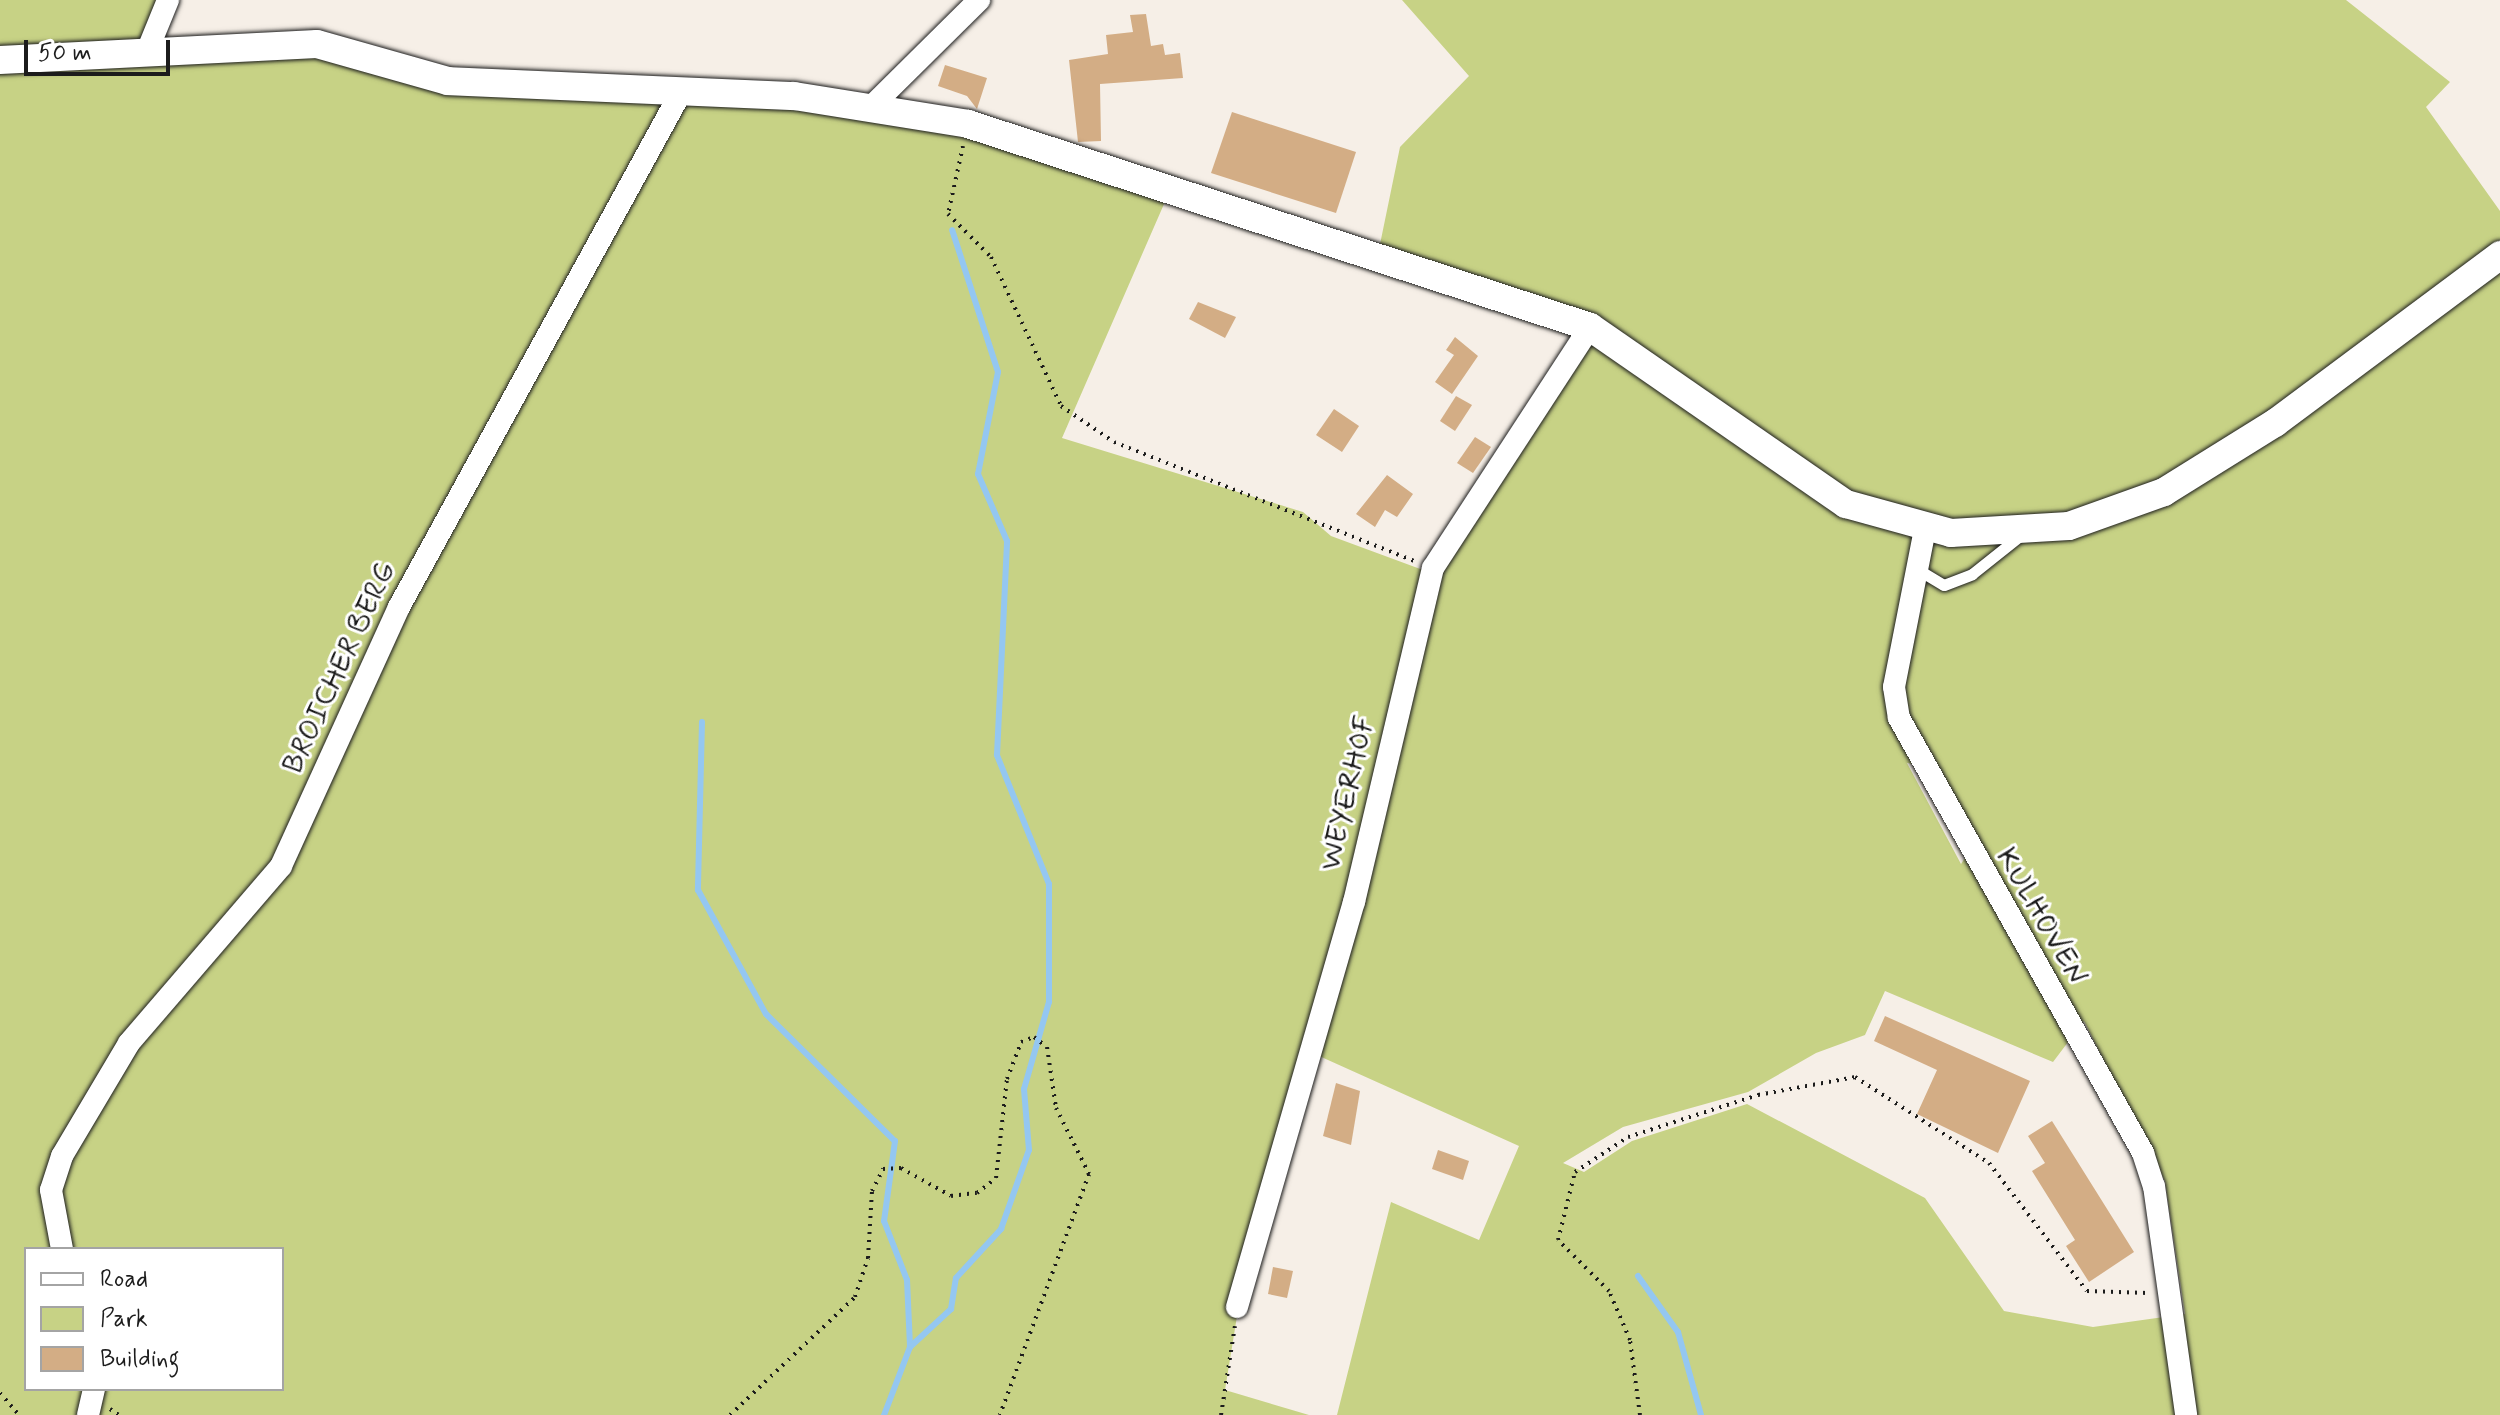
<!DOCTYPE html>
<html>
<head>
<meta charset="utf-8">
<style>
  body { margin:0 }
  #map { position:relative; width:2500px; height:1415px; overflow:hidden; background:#f6efe7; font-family:Mynerve,sans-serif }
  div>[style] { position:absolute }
  .green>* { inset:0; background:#c7d285 }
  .stream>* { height:6px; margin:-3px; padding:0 3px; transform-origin:3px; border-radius:3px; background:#94c7f1 }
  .building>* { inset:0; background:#d3ad85 }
  .path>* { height:4px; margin-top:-2px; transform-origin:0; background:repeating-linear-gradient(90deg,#1c1c1c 0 2px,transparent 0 8px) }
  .roads { filter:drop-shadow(0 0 2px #1c1c1c) drop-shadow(0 0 2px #1c1c1c) }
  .service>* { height:11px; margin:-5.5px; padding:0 5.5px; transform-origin:5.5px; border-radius:5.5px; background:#fff }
  .minor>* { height:22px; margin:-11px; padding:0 11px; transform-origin:11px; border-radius:11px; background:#fff }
  .tertiary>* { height:28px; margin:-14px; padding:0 14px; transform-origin:14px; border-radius:14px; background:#fff }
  span { translate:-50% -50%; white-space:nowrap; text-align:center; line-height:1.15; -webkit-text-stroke:6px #fff; paint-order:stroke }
  .street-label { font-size:30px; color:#1c1c1c }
  .legend { position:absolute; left:24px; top:1247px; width:260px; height:144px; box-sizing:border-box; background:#fff; border:2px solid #a4a4a4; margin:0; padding:10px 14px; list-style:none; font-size:24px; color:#1c1c1c }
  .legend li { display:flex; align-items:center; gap:16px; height:40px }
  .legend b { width:40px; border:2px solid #a4a4a4 }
  .scale { position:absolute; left:24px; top:40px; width:146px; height:36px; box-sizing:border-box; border:4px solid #1c1c1c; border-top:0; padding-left:10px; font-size:24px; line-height:28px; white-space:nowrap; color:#1c1c1c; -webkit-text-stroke:6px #fff; paint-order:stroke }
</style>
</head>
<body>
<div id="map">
  <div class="green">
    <div style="clip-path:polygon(evenodd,0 0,168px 0,149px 49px,317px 44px,448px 81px,874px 104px,968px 124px,1171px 188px,1062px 438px,1303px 512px,1331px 536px,1423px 570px,1590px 327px,1709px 404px,1658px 362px,1577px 314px,1378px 254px,1400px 147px,1469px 76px,1402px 0,2346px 0,2450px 82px,2426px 107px,2500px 211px,2500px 240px,2167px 490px,2246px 454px,2500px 269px,2500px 1415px,1337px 1415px,1391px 1202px,1479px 1240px,1519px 1146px,1308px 1051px,1246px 1261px,1225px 1390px,1309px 1415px,0 1415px,0 0,1907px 763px,1931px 767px,1974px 844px,1961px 864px,1907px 763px,0 0,1885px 991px,2053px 1062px,2084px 1021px,2165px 1181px,2185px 1314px,2093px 1327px,2004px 1311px,1925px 1198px,1747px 1104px,1632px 1141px,1584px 1172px,1563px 1163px,1623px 1127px,1748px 1092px,1816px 1053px,1865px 1035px,1885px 991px,0 0,26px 1249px,282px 1249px,282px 1389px,26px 1389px,26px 1249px)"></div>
  </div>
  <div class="stream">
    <div style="left:702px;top:722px;width:168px;rotate:91.4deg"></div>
    <div style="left:698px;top:890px;width:141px;rotate:61.3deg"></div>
    <div style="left:766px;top:1014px;width:181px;rotate:44.6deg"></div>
    <div style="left:895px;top:1141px;width:81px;rotate:97.8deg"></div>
    <div style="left:884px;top:1221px;width:63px;rotate:68.7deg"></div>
    <div style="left:907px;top:1280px;width:67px;rotate:87.4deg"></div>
    <div style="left:910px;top:1347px;width:73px;rotate:110.9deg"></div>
    <div style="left:1638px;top:1276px;width:69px;rotate:54.5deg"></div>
    <div style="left:1678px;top:1332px;width:86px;rotate:74.5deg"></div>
    <div style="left:910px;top:1347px;width:56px;rotate:-42.8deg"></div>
    <div style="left:951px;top:1309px;width:31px;rotate:-81deg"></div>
    <div style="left:956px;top:1278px;width:67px;rotate:-47.4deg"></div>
    <div style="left:1001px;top:1229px;width:84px;rotate:-70.5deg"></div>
    <div style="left:1029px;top:1150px;width:61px;rotate:-94.7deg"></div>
    <div style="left:1024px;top:1089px;width:91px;rotate:-74deg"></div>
    <div style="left:1049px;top:1002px;width:118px;rotate:-90deg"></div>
    <div style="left:1049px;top:884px;width:139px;rotate:-112deg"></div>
    <div style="left:997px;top:755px;width:214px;rotate:-87.3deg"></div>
    <div style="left:1007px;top:541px;width:73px;rotate:-113.4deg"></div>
    <div style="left:978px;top:474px;width:104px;rotate:-78.9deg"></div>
    <div style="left:998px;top:372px;width:149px;rotate:-107.9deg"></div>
  </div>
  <div class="building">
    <div style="clip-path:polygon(1146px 14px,1151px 46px,1163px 44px,1165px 55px,1180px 53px,1183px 78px,1100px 84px,1101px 141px,1078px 142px,1069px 60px,1108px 54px,1106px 35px,1133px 32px,1130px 15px)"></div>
    <div style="clip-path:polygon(945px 65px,987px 78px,977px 109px,967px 96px,938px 86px)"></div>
    <div style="clip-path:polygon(1232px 112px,1356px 152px,1336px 213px,1211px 173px)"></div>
    <div style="clip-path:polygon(1198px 302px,1236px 317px,1225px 338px,1189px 319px)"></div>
    <div style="clip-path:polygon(1455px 337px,1478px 356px,1452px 394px,1435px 382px,1454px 355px,1446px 350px)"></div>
    <div style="clip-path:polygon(1456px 396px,1472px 405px,1455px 431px,1440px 421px)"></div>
    <div style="clip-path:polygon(1334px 409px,1359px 426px,1342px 452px,1316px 435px)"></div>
    <div style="clip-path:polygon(1475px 437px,1491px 447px,1473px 473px,1457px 463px)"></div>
    <div style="clip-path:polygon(1387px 475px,1413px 494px,1397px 517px,1385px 510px,1375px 527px,1356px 514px)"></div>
    <div style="clip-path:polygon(1885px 1016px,2030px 1081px,1998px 1153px,1917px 1114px,1937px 1070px,1874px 1041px)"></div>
    <div style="clip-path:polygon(1336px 1083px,1360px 1091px,1351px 1145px,1323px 1136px)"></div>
    <div style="clip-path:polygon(2052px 1121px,2134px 1252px,2089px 1282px,2066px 1246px,2075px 1240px,2032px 1171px,2045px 1163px,2028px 1136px)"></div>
    <div style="clip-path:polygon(1438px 1150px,1469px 1161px,1463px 1180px,1432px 1169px)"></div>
    <div style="clip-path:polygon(1273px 1267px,1293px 1271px,1287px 1298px,1268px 1294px)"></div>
  </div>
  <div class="path">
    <div style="left:963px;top:146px;width:70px;rotate:102.4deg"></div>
    <div style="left:948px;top:214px;width:61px;rotate:45deg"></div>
    <div style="left:991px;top:257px;width:165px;rotate:64.8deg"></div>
    <div style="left:1061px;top:406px;width:64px;rotate:34.2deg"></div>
    <div style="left:1114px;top:442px;width:324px;rotate:21.6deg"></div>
    <div style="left:0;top:1393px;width:29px;rotate:49deg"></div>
    <div style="left:110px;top:1409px;width:11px;rotate:34deg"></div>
    <div style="left:730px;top:1415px;width:172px;rotate:-43.3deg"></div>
    <div style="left:855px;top:1297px;width:41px;rotate:-71.6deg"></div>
    <div style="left:868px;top:1258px;width:67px;rotate:-86.6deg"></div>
    <div style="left:872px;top:1191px;width:25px;rotate:-63deg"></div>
    <div style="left:883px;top:1169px;width:18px;rotate:-3deg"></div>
    <div style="left:901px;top:1168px;width:57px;rotate:29.2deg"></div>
    <div style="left:951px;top:1196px;width:26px;rotate:-7deg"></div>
    <div style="left:977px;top:1193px;width:24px;rotate:-38deg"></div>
    <div style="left:996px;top:1178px;width:100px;rotate:-83.7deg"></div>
    <div style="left:1007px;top:1079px;width:40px;rotate:-69deg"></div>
    <div style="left:1021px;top:1042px;width:14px;rotate:-21deg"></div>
    <div style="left:1034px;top:1037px;width:16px;rotate:38deg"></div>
    <div style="left:1047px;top:1047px;width:62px;rotate:81.6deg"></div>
    <div style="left:1056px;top:1108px;width:74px;rotate:63.4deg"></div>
    <div style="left:1089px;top:1174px;width:257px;rotate:110.3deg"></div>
    <div style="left:1221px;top:1415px;width:90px;rotate:-81.1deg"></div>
    <div style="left:1640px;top:1415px;width:76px;rotate:-97.6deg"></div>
    <div style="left:1630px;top:1340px;width:53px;rotate:-113.2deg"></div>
    <div style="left:1609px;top:1291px;width:72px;rotate:-135deg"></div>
    <div style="left:1558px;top:1240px;width:70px;rotate:-76deg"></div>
    <div style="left:1575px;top:1172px;width:64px;rotate:-33.4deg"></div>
    <div style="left:1628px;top:1137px;width:137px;rotate:-17.9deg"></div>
    <div style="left:1758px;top:1095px;width:99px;rotate:-10.5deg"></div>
    <div style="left:1855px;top:1077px;width:159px;rotate:32.7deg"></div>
    <div style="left:1989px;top:1163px;width:161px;rotate:52.6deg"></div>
    <div style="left:2087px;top:1291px;width:61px;rotate:1.9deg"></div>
  </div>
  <div class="roads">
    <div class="service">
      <div style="left:1917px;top:569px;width:31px;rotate:31deg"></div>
      <div style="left:1944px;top:585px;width:30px;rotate:-21deg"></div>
      <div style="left:1972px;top:574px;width:63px;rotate:-38.5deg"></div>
    </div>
    <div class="minor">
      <div style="left:148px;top:49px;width:53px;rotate:-67.8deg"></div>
      <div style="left:874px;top:104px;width:148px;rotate:-44.7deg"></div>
      <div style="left:1925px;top:529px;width:161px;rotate:101.1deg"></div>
      <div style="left:1894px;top:687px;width:31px;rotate:81deg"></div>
      <div style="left:1899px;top:718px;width:499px;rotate:60.7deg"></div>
      <div style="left:2143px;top:1153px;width:35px;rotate:72deg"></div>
      <div style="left:2154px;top:1186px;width:231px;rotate:82deg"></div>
      <div style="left:62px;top:1249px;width:60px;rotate:-100.6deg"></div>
      <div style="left:51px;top:1190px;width:36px;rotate:-72deg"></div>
      <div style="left:62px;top:1156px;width:131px;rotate:-59.3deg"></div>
      <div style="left:129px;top:1043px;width:233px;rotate:-49.3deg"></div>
      <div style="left:281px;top:866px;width:285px;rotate:-65.5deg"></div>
      <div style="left:399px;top:607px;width:585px;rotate:-61.29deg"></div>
      <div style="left:1237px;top:1307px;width:422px;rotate:-73.9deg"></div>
      <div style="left:1354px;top:902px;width:343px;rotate:-76.7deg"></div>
      <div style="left:1433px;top:568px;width:288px;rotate:-56.9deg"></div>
      <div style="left:88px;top:1415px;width:27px;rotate:-77deg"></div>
    </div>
    <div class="tertiary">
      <div style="left:0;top:60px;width:317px;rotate:-2.9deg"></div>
      <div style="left:317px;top:44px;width:136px;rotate:15.8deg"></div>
      <div style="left:448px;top:81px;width:346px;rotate:2.5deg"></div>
      <div style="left:794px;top:96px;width:176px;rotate:9.1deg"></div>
      <div style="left:968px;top:124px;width:654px;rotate:18.07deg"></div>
      <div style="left:1590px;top:327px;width:311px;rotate:34.7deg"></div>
      <div style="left:1846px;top:504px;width:109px;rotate:15.4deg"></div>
      <div style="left:1951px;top:533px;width:118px;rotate:-3.4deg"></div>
      <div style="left:2069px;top:526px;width:101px;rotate:-19.7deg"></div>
      <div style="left:2164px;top:492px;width:131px;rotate:-31.9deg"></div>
      <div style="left:2275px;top:423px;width:281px;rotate:-36.7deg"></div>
    </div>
  </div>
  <div class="street-label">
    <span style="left:340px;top:668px;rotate:-65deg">BROICHER BERG</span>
    <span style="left:1348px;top:793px;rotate:-77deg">WEYERHOF</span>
    <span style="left:2041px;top:917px;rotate:60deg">KULHOVEN</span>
  </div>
  <ul class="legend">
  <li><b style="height:10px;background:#fff"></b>Road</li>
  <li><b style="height:22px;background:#c7d285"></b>Park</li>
  <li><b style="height:22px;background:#d3ad85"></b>Building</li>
  </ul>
  <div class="scale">50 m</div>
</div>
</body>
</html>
